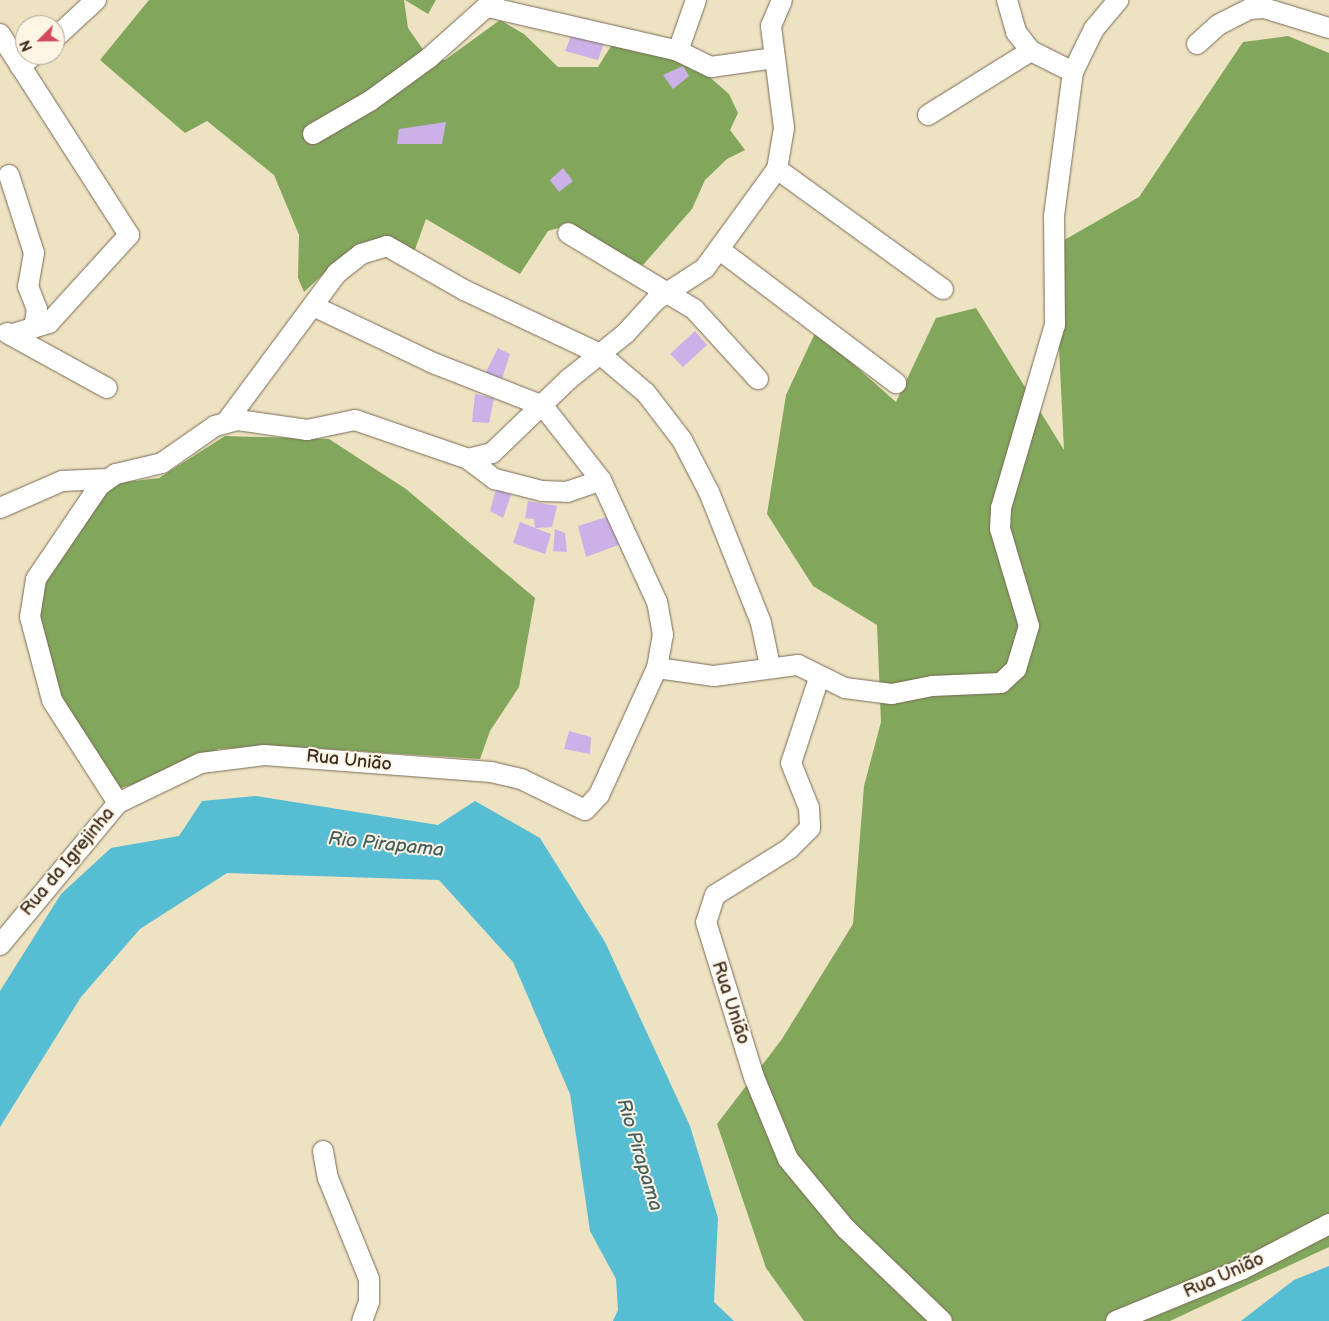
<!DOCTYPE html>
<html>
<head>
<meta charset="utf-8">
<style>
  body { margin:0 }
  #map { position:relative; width:1329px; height:1321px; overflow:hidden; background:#ede2c1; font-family:"Balsamiq Sans",sans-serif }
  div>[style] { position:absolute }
  .forest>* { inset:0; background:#82a65c }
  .water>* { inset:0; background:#56bdd3 }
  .building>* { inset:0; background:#cbb1e8 }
  .roads { filter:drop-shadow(0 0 1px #796a57) drop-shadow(0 0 1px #796a57) }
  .minor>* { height:20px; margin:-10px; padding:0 10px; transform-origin:10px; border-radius:10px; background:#fff }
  span { translate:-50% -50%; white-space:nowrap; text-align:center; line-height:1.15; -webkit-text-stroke:4px #fcf5e5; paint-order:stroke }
  .street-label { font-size:18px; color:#3b2a1e }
  .water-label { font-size:19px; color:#445d5d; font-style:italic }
  .north { position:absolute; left:15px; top:15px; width:50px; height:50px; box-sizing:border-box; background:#fcf5e5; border:1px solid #afa495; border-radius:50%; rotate:247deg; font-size:14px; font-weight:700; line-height:20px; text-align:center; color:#3b2a1e }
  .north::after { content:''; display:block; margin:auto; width:18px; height:22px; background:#d1495b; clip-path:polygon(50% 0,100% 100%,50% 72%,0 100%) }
</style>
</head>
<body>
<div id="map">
  <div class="forest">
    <div style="clip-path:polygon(149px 0,404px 0,408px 28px,429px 58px,445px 60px,500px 20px,524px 34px,558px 67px,598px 67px,613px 43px,666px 55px,705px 73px,729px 94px,738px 113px,730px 130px,745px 150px,727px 159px,705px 180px,692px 209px,643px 265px,619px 256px,571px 224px,548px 231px,520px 274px,426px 219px,414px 252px,384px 238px,347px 252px,304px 292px,298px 278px,299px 235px,274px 175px,207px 121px,185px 133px,100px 60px)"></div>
    <div style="clip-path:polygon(405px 0,436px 0,428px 14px)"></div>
    <div style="clip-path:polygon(1288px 36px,1329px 53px,1329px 1247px,1170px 1321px,804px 1321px,766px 1268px,717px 1124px,782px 1039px,853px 924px,864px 786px,881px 722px,877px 625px,813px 586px,767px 514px,786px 395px,816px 331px,896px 402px,936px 318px,976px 308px,1064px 450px,1054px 246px,1139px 197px,1243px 42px)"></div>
    <div style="clip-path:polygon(225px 436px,329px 439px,406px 489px,535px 598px,519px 687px,490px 731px,480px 759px,280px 746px,218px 749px,187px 769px,110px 791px,41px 671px,30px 604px,100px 485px,159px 478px)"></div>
  </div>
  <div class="water">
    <div style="clip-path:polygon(256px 796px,438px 825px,475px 801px,540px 838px,605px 942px,690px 1126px,718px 1218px,714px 1302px,734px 1321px,613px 1321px,618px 1310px,616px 1279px,590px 1231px,570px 1094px,513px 962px,439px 880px,227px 873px,140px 929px,81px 997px,0 1127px,0 991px,61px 894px,111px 848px,179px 836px,202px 801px)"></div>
    <div style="clip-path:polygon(1329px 1266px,1329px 1321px,1241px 1321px,1294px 1280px)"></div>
  </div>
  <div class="building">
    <div style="clip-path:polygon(574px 29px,606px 37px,598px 60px,565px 51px)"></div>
    <div style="clip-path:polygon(683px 66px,689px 76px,673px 89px,663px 75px)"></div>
    <div style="clip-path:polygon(446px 122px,442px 144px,397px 144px,399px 129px)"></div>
    <div style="clip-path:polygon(563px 168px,573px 181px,559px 192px,550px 180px)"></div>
    <div style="clip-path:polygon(695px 331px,707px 345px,683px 367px,670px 354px)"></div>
    <div style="clip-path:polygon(498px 348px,510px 354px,501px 382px,485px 374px)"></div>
    <div style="clip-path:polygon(475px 394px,494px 398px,489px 423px,472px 422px)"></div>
    <div style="clip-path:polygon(496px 489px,511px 495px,503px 518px,490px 511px)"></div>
    <div style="clip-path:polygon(528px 501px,557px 506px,552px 527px,535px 528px,551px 534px,545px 554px,513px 543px,520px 522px,535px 528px,534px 519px,525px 518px)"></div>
    <div style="clip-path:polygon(613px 515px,621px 544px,586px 557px,578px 526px)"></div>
    <div style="clip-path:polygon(555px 529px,565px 533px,567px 552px,553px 551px)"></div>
    <div style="clip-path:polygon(569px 731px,591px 737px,590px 754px,564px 749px)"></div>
  </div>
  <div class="roads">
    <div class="minor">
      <div style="left:1007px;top:0;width:33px;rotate:74deg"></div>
      <div style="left:1016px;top:32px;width:24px;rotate:52deg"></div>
      <div style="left:488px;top:7px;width:195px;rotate:13deg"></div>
      <div style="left:678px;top:51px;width:37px;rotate:26deg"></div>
      <div style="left:711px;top:67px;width:64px;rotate:-8.1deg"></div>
      <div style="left:0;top:34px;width:239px;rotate:57.3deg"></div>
      <div style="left:129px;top:235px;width:119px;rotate:132.3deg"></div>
      <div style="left:49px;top:323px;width:37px;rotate:163deg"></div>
      <div style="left:55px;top:38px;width:56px;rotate:-42.8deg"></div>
      <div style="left:1197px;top:44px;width:28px;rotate:-42deg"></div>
      <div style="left:1218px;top:25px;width:36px;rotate:-27deg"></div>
      <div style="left:1250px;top:9px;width:14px;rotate:-4deg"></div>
      <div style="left:1264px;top:8px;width:68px;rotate:17.1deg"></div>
      <div style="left:678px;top:51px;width:54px;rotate:-70.6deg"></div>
      <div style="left:20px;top:66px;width:18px;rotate:-38deg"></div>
      <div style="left:928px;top:115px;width:121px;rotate:-31.9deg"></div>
      <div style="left:1031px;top:51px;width:47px;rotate:26.6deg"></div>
      <div style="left:313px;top:134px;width:66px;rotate:-30.1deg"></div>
      <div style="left:370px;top:101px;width:73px;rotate:-36.1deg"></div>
      <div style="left:429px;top:58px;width:87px;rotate:-41.7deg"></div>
      <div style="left:777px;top:169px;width:205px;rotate:35.9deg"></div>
      <div style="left:9px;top:175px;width:82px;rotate:72.2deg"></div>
      <div style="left:34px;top:253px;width:34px;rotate:100deg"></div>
      <div style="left:28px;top:286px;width:25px;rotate:69deg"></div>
      <div style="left:37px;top:309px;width:19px;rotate:99deg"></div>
      <div style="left:568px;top:233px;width:147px;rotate:31.1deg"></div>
      <div style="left:694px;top:309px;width:95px;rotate:47.6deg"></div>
      <div style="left:720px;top:250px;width:221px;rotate:37.1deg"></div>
      <div style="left:7px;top:333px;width:114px;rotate:28.8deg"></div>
      <div style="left:227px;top:421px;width:184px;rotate:-53.4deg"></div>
      <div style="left:337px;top:273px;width:31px;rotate:-38deg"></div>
      <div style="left:361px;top:254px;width:27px;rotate:-17deg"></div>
      <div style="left:387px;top:246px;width:89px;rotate:29.7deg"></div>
      <div style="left:464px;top:290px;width:150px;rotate:25.2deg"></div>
      <div style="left:600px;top:354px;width:60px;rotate:40.3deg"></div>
      <div style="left:646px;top:393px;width:59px;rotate:52.5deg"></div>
      <div style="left:682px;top:440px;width:59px;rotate:62.6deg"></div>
      <div style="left:709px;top:492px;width:141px;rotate:68.3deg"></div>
      <div style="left:761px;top:623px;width:44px;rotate:78.2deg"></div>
      <div style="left:468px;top:459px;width:34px;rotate:37deg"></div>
      <div style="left:495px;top:479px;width:49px;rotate:14.3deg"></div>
      <div style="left:542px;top:491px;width:25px;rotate:2deg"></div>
      <div style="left:567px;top:492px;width:36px;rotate:-19deg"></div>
      <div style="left:0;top:508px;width:68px;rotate:-23.5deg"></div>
      <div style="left:62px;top:481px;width:45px;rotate:-2.5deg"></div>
      <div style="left:657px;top:668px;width:58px;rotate:8deg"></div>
      <div style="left:714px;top:676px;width:85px;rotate:-7.5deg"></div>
      <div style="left:798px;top:665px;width:52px;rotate:26.1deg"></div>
      <div style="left:845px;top:688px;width:47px;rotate:7.3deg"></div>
      <div style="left:892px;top:694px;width:41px;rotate:-11.3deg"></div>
      <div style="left:932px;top:686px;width:69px;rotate:-2.5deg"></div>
      <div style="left:1001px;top:683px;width:21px;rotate:-43deg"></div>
      <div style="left:1016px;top:669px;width:45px;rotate:-73.2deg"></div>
      <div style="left:1029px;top:626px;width:101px;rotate:-106.6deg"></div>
      <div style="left:1000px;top:529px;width:21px;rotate:-87deg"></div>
      <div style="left:1001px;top:508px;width:191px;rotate:-73.6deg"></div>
      <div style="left:1055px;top:325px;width:109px;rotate:-90.5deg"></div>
      <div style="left:1054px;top:216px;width:145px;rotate:-82.5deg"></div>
      <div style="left:1073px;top:72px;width:48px;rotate:-64deg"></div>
      <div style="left:1094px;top:29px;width:38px;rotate:-50deg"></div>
      <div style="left:819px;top:678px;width:89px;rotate:108.2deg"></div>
      <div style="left:791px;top:763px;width:48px;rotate:68.2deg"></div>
      <div style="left:809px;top:808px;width:20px;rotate:87deg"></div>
      <div style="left:810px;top:828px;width:30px;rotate:135deg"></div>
      <div style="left:789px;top:849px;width:87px;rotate:148.1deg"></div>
      <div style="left:715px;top:895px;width:28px;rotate:108deg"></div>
      <div style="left:706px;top:922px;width:162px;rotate:72.8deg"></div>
      <div style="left:754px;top:1077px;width:89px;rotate:67.5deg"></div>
      <div style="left:788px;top:1159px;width:91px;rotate:50.4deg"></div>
      <div style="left:846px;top:1229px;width:133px;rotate:43.8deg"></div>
      <div style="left:118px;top:803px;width:122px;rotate:-122.7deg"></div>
      <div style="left:52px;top:700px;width:86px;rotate:-104.8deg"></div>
      <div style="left:30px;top:617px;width:38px;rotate:-81deg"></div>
      <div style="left:36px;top:579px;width:114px;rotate:-55.8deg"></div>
      <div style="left:100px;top:485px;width:19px;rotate:-35deg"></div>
      <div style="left:116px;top:474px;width:47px;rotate:-13.4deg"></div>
      <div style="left:162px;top:463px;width:65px;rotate:-34.9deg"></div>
      <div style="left:215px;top:426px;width:24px;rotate:-15deg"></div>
      <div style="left:238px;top:420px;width:70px;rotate:8.2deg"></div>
      <div style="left:307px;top:430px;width:49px;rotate:-11.8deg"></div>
      <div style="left:355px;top:420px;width:120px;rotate:19deg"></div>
      <div style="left:468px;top:459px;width:25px;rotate:-14deg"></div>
      <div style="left:492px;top:453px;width:107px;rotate:-43.9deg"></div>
      <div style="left:569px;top:379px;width:73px;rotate:-38.9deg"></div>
      <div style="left:626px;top:333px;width:45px;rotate:-47.7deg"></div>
      <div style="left:656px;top:300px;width:59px;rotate:-33.1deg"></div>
      <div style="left:705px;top:268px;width:122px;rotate:-54deg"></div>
      <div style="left:777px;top:169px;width:42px;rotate:-80.3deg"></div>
      <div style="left:784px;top:128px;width:103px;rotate:-97.3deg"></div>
      <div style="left:771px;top:26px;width:28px;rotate:-67deg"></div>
      <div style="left:0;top:945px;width:185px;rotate:-50.3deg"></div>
      <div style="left:118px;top:803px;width:92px;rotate:-25.7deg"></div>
      <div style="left:201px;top:763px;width:64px;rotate:-7.2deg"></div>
      <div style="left:264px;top:755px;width:228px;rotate:4.3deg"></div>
      <div style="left:491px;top:772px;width:31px;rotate:13deg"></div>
      <div style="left:521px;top:779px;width:71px;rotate:25.8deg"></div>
      <div style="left:585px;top:810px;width:21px;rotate:-47deg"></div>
      <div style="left:599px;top:795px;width:140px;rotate:-65.5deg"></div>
      <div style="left:657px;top:668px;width:34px;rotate:-80deg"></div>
      <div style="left:663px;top:635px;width:34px;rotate:-100deg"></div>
      <div style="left:657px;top:602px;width:134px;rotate:-114.7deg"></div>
      <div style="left:601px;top:480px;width:94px;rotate:-128.1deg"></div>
      <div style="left:543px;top:406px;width:120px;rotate:-158.6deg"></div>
      <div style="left:431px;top:362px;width:128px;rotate:-154.6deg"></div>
      <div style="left:323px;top:1151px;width:27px;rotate:80deg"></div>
      <div style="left:328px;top:1178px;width:109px;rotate:67.9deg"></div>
      <div style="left:369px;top:1279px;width:23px;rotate:90deg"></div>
      <div style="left:369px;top:1302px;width:20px;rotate:110deg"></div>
      <div style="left:1116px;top:1321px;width:137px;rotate:-22.3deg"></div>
      <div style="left:1243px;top:1269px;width:97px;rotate:-27.6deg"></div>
    </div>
  </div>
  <div class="street-label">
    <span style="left:349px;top:761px;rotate:6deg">Rua União</span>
    <span style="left:68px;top:862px;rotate:-50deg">Rua da Igrejinha</span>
    <span style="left:730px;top:1003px;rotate:72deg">Rua União</span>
    <span style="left:1224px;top:1276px;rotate:-24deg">Rua União</span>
  </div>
  <div class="water-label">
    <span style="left:386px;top:845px;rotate:6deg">Rio Pirapama</span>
    <span style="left:639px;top:1155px;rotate:73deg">Rio Pirapama</span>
  </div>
  <div class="north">N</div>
</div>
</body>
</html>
